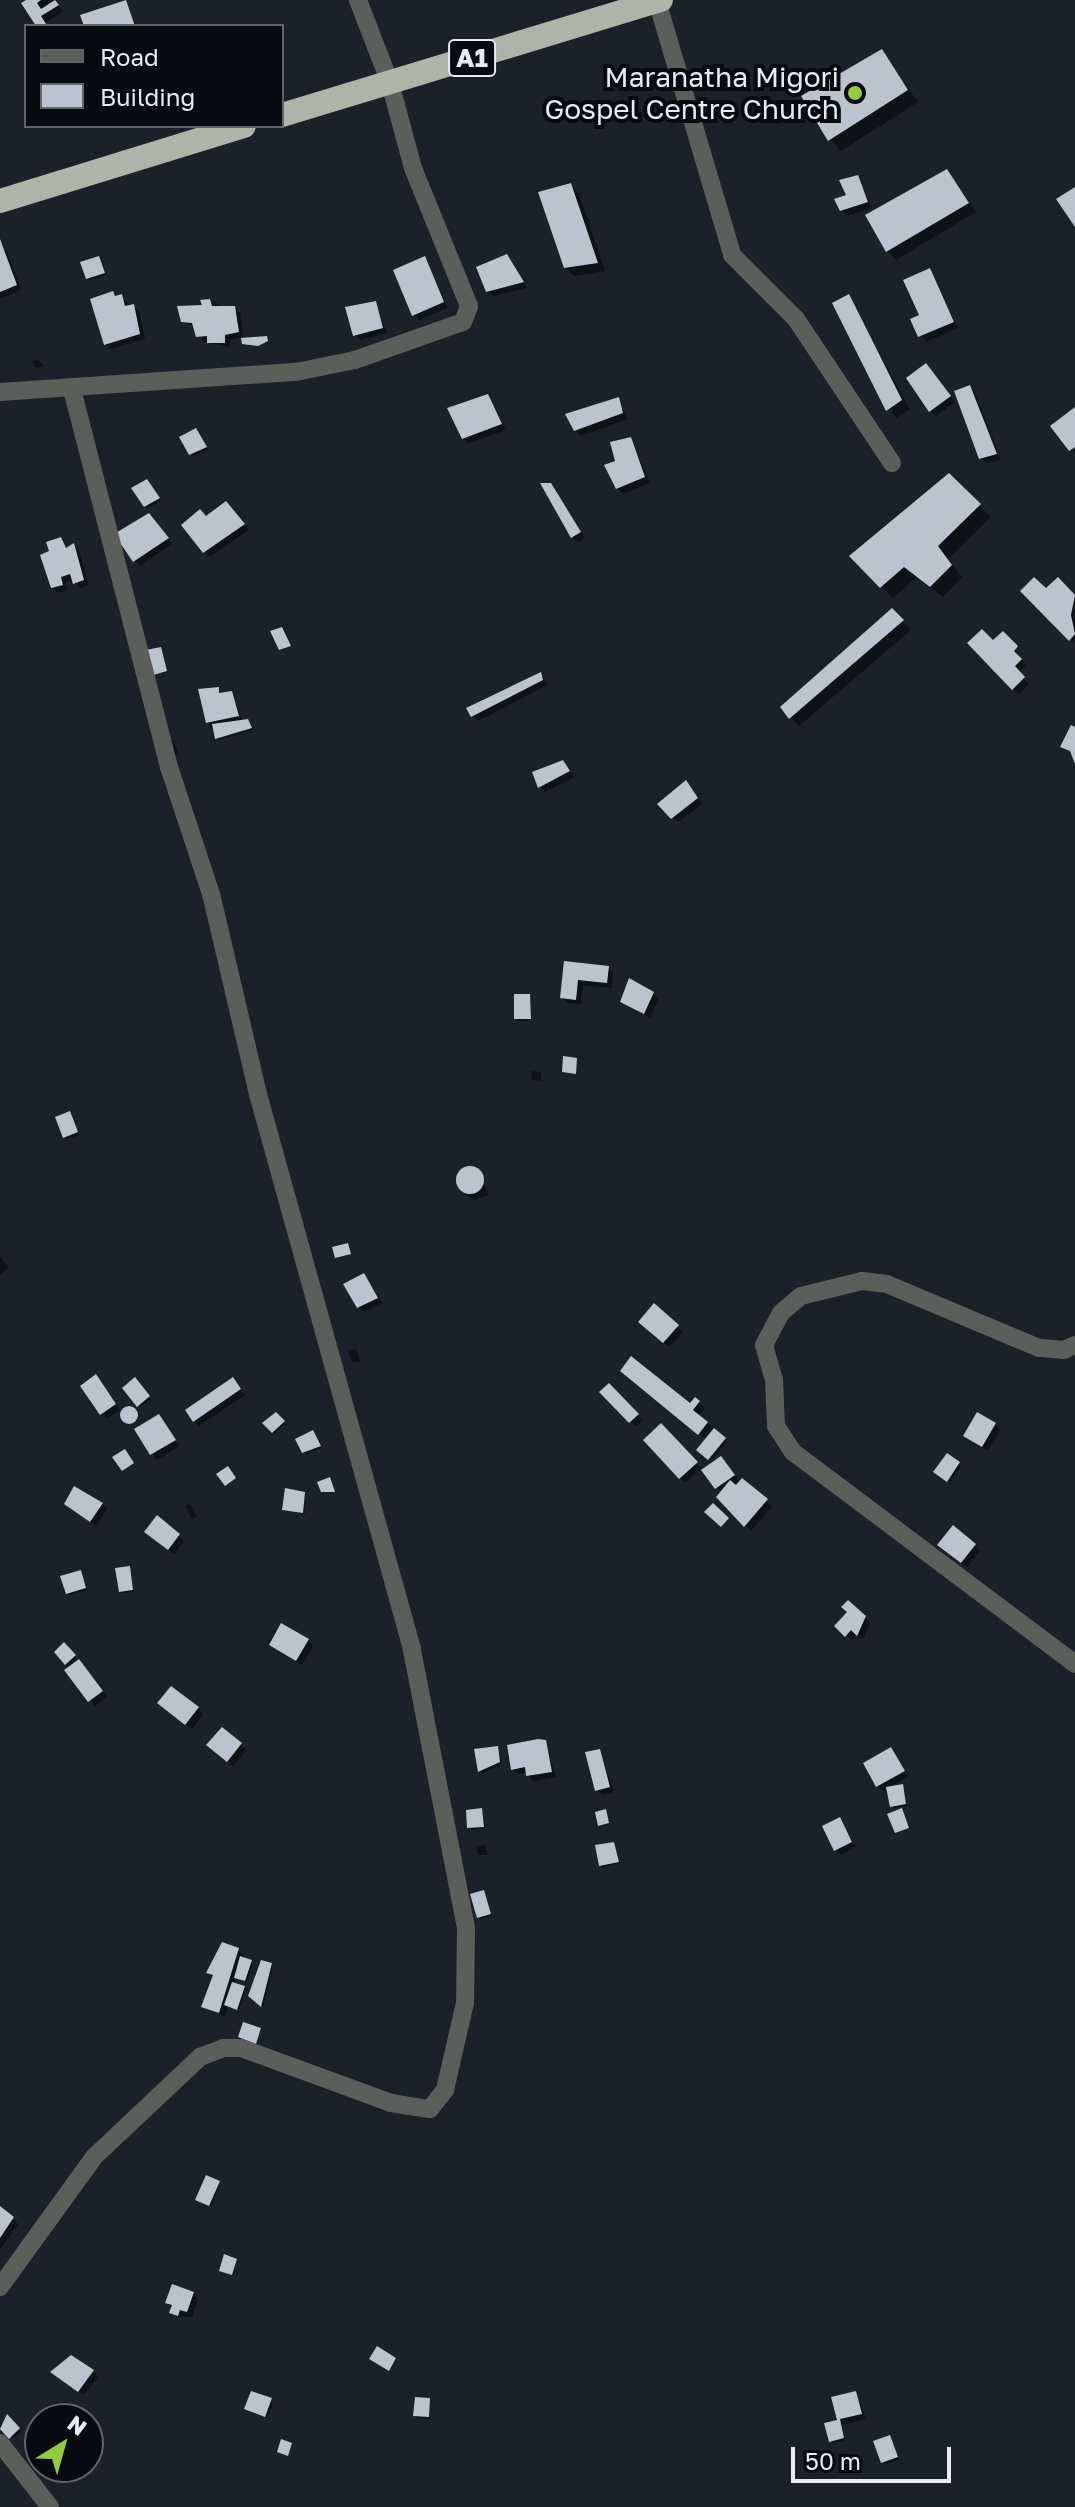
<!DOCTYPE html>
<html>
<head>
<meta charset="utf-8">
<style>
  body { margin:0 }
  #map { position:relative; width:1075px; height:2507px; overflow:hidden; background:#1b2029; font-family:"Golos Text",sans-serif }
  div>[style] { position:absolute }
  .shadow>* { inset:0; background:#0007 }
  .building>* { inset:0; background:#bcc3cf }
  .round { border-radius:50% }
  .street>* { height:18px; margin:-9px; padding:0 9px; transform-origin:9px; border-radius:9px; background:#5b5e59 }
  .highway>* { height:24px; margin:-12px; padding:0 12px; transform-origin:12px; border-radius:12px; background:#aeb5a8 }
  .dots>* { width:22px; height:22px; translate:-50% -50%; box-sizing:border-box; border:4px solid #070a0e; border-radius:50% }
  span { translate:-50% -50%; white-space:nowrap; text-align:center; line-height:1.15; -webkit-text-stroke:8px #070a0e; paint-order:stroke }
  .shield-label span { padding:2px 6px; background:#070a0e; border:2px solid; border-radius:6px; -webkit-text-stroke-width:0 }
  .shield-label { font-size:26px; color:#e8ecf2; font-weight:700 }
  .poi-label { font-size:28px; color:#e8ecf2 }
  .right { translate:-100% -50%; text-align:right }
  .legend { position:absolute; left:24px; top:24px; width:260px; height:104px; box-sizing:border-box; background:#070a0e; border:2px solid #616469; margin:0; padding:10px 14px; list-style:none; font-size:24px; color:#e8ecf2 }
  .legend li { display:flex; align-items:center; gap:16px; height:40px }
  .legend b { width:40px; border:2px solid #616469 }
  .north { position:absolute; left:24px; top:2403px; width:80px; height:80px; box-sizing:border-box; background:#070a0e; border:2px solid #616469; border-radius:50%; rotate:37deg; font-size:22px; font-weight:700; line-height:32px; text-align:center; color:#e8ecf2 }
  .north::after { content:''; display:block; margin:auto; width:28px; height:36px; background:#93cd3d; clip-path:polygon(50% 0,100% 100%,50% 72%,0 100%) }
  .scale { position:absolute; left:791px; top:2447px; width:160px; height:36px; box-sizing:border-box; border:4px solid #e8ecf2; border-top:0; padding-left:10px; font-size:24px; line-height:28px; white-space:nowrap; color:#e8ecf2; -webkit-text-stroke:6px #070a0e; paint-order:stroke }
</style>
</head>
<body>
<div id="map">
  <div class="shadow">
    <div style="clip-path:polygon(29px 0,54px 0,63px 11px,45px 23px,47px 26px,39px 26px,23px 4px)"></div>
    <div style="clip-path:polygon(126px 3px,137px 26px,86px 26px)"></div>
    <div style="clip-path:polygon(881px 51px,918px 102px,841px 151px,830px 139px)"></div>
    <div style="clip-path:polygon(946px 171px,976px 212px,896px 260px,887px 251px)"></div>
    <div style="clip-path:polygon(857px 177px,872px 208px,847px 216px,842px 210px)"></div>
    <div style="clip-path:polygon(571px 185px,579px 194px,605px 271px,574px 276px,565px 267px)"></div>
    <div style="clip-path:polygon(0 246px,7px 251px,21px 290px,0 299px)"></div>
    <div style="clip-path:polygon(507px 256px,527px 288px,493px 296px,487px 291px)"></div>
    <div style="clip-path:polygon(424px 258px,448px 308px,419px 320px,414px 314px)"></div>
    <div style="clip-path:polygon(101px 261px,106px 275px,90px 280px,88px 277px)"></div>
    <div style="clip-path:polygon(929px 271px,958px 328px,926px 342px,913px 320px,921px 316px)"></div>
    <div style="clip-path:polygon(113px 293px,139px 311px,145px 339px,111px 349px,106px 344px)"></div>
    <div style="clip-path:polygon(848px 297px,910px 409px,896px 418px,835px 304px)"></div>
    <div style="clip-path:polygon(209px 301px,240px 313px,243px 337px,230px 340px,230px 347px,203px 342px,195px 327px,183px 321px)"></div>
    <div style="clip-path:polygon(375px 303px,387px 333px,360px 340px,355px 334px)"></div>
    <div style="clip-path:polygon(39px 360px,43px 366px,36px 369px,32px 361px)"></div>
    <div style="clip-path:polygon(931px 371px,955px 402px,936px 416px,931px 411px)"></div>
    <div style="clip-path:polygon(970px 387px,975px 393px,1001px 460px,986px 463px,981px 458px)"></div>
    <div style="clip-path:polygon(488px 397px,506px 430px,469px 443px,463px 438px)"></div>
    <div style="clip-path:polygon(618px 400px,628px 419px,581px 436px,576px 430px)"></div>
    <div style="clip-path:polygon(198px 433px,208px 450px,193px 456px,191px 454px)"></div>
    <div style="clip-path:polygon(631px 439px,650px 483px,623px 494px,617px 488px,617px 463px)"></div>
    <div style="clip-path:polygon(949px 476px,991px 517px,948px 559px,962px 577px,943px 597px,917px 577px,893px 598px,852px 556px)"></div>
    <div style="clip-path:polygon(149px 483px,161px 501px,147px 508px,145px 506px)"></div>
    <div style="clip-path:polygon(550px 485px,585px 538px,578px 542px,573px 537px)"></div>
    <div style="clip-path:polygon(231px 509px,249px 530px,210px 557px,205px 552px,206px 519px)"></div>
    <div style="clip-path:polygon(154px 521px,172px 544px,140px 566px,134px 560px)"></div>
    <div style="clip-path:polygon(60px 540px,67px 549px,74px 546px,79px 551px,89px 585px,80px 588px,74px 580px,65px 582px,67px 590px,58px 593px,53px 587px,51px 552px)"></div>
    <div style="clip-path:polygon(1058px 579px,1075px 598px,1075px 643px,1023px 591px,1046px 590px)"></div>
    <div style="clip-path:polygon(892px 611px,911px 630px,799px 726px,790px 717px)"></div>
    <div style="clip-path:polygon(1003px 634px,1026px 666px,1018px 673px,1029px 684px,1019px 694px,970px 643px,993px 642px)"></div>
    <div style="clip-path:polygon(541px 674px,548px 685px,478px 721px,472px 716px)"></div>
    <div style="clip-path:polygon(201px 692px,231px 693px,243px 721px,253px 730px,219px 740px,207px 722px)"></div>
    <div style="clip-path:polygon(173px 740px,179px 754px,171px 757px,165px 742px)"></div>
    <div style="clip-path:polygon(563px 763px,574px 777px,545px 792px,540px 787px)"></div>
    <div style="clip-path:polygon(691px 788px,702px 804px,678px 822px,660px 804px)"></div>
    <div style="clip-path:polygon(566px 963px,608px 968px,613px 973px,612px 988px,583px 985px,581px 1004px,568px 1003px,562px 997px)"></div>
    <div style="clip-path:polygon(653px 993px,658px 999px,650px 1018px,623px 1002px)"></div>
    <div style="clip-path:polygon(529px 996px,532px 1020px,518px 1021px,516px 1018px)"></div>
    <div style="clip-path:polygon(531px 1071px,541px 1072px,541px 1081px,532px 1080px)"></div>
    <div style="clip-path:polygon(71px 1116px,79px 1135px,67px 1139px,65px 1137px)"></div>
    <div style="clip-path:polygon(475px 1167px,489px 1195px,473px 1200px,460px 1189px,459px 1172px)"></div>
    <div style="clip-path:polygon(0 1257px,9px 1268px,0 1275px)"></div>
    <div style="clip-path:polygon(364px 1275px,382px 1303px,364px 1312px,359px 1307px)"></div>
    <div style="clip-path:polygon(654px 1306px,683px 1332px,669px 1347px,641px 1322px)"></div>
    <div style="clip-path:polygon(356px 1349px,360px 1361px,352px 1362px,348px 1350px)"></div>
    <div style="clip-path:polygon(628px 1376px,690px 1406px,696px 1399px,704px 1408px,698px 1416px,727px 1441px,711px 1461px,699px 1450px,707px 1440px)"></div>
    <div style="clip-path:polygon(135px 1380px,151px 1399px,141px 1407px,125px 1389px)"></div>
    <div style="clip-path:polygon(101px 1382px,120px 1410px,107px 1419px,102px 1414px)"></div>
    <div style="clip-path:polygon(238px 1385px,245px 1395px,199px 1426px,194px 1420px)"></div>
    <div style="clip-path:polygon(609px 1386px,642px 1421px,636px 1427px,602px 1392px)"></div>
    <div style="clip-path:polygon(131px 1409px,138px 1421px,129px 1424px,122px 1414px)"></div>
    <div style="clip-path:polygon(276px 1415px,285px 1424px,275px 1434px,265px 1423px)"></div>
    <div style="clip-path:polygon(159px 1416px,179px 1446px,157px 1460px,137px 1430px)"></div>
    <div style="clip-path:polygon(995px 1424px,1000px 1430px,988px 1451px,966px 1436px)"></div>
    <div style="clip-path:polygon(661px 1426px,701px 1468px,685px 1483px,645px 1440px)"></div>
    <div style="clip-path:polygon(315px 1435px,322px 1448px,306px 1454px,304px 1451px)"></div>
    <div style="clip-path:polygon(947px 1456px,961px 1466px,950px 1483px,938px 1474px)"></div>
    <div style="clip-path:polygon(726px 1464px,739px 1481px,733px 1485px,737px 1488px,743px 1481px,772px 1506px,751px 1531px,719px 1497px,722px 1493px,704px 1471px)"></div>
    <div style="clip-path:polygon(304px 1494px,305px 1514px,284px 1509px)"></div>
    <div style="clip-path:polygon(102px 1504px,107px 1509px,96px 1526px,72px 1509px)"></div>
    <div style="clip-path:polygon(190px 1504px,197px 1517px,192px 1519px,185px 1506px)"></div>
    <div style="clip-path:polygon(158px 1518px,184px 1541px,174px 1554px,152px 1537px)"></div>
    <div style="clip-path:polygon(953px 1528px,980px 1551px,967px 1567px,945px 1550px)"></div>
    <div style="clip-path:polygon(129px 1568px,134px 1592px,123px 1593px,120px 1591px)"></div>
    <div style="clip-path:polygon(80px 1572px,87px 1590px,70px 1595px,67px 1593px)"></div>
    <div style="clip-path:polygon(848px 1603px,870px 1623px,863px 1639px,857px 1634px,852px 1640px,837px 1626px,849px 1613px)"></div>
    <div style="clip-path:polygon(308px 1640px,313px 1646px,302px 1665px,271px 1644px)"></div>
    <div style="clip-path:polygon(64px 1645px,107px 1697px,95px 1706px,56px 1652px)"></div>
    <div style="clip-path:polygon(171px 1688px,203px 1714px,192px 1729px,165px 1709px)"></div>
    <div style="clip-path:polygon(222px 1729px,246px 1750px,233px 1766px,214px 1750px)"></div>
    <div style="clip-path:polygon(545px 1742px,556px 1777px,533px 1781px,528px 1773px,519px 1774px,513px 1769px)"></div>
    <div style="clip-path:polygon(497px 1748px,502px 1764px,482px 1773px,480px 1771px)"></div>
    <div style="clip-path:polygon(891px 1750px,908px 1777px,888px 1788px,904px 1788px,907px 1806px,894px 1808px,888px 1788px,883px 1791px,877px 1786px)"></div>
    <div style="clip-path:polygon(600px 1751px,614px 1792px,602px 1795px,597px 1790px)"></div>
    <div style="clip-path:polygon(482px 1810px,486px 1828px,471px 1830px,469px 1827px)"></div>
    <div style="clip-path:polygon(840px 1820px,856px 1847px,841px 1855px,836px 1849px)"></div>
    <div style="clip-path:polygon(614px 1844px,620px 1863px,603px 1867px,601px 1864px)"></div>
    <div style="clip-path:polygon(485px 1845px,488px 1855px,478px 1855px,476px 1846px)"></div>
    <div style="clip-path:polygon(484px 1892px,492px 1916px,481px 1919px,479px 1917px)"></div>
    <div style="clip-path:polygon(238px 1950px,253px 1964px,247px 1982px,236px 1979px,234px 1984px,246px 1989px,239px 2010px,228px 2007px,225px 2017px,204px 2006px,214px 1978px,208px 1972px)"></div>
    <div style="clip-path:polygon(271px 1965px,273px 1967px,263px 2007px,250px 1995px)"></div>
    <div style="clip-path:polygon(219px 2183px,212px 2207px,197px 2200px)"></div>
    <div style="clip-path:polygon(0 2209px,18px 2224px,0 2250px)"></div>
    <div style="clip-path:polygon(236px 2261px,234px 2276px,223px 2272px)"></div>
    <div style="clip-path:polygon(193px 2294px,198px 2299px,192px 2317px,177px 2317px,168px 2302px)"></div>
    <div style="clip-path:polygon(92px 2372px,98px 2377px,84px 2395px,58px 2377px)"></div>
    <div style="clip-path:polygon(252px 2393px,273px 2402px,268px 2417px,249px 2410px)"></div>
    <div style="clip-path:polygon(855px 2393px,866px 2419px,842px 2425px,845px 2440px,833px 2443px,826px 2425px,841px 2421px)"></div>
    <div style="clip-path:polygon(429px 2400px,430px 2419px,417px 2418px,415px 2415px)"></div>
    <div style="clip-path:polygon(7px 2417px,21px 2432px,12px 2439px,0 2426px)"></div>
    <div style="clip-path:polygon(40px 2435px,40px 2454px,31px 2446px)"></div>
    <div style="clip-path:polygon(891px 2440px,899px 2459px,885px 2464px,883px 2462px)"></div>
  </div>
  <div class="building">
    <div style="clip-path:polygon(26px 0,41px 0,37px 3px,41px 9px,55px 0,59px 5px,41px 16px,46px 24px,36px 26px,21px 3px)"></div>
    <div style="clip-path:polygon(126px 0,135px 26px,84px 26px,80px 15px)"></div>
    <div style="clip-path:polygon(882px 49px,908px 90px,828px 141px,801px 96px)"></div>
    <div style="clip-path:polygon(947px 169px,969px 203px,886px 252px,865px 215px)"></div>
    <div style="clip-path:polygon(858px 175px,868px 202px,840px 211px,834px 199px,846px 195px,839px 180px)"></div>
    <div style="clip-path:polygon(571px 183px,598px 263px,564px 268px,538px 192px)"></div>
    <div style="clip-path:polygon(1075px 187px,1075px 227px,1056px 199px)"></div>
    <div style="clip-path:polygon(0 239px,17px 285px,0 292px)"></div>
    <div style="clip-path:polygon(507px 254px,524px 282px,486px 292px,476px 267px)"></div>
    <div style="clip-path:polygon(99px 256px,105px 273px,86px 279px,80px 262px)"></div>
    <div style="clip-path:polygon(425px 256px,444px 302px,412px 316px,393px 270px)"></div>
    <div style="clip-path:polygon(930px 268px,954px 322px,918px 337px,910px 319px,919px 315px,903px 280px)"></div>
    <div style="clip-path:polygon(113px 291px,115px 296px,122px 294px,125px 306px,134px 304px,140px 334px,104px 345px,90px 299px)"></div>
    <div style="clip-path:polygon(849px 294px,902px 400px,886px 411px,832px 303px)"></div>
    <div style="clip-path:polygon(210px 299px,212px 306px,235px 306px,239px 332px,225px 335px,225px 343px,207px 343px,207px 336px,196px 337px,192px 323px,181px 322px,177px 306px,202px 305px,200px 300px)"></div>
    <div style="clip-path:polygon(376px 301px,383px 328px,353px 336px,345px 307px)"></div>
    <div style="clip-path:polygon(267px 336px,268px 341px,258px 346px,242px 344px,241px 338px)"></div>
    <div style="clip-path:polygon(926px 363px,951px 396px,929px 412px,906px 378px)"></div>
    <div style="clip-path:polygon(970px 385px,997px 454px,979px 459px,954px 391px)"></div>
    <div style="clip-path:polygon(488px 394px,502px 424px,462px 439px,447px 408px)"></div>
    <div style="clip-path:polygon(619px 397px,623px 413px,574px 431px,565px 414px)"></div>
    <div style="clip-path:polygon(1075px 407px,1075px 447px,1069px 451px,1050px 426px)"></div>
    <div style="clip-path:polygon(196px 428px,207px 447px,189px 455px,179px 437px)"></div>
    <div style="clip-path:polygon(631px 437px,645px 477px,616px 489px,604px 465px,615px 461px,610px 442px)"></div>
    <div style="clip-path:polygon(949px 473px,981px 504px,938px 546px,952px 565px,930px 587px,904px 567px,880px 588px,849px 556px)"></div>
    <div style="clip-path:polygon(147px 479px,160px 498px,144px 507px,131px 488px)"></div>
    <div style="clip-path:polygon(540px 483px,551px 483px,581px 532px,571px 538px)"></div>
    <div style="clip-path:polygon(226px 501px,245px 524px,203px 553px,181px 525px,200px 509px,206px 516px)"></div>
    <div style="clip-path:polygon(149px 513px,169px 538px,133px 562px,114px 534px)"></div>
    <div style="clip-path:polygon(61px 537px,66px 548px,74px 543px,84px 580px,73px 584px,70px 574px,61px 577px,63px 585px,51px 588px,40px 555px,49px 551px,46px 542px)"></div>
    <div style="clip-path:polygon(1034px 577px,1046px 588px,1058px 577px,1075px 595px,1071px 615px,1075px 634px,1069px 641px,1020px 591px)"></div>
    <div style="clip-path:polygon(892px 608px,904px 620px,789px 719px,780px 707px)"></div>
    <div style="clip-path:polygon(282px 627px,291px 646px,279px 650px,270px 631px)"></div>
    <div style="clip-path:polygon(982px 629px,993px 640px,1003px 631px,1018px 646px,1014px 651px,1022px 659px,1015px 666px,1025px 677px,1012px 690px,967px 643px)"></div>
    <div style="clip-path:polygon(161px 647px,167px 671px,150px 676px,146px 650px)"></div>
    <div style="clip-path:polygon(541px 672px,543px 680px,471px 717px,466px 708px)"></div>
    <div style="clip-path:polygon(219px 687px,219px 693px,232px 691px,239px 716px,206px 723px,198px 689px)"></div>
    <div style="clip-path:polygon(248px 719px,252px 728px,215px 739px,212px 724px)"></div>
    <div style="clip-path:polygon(1071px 725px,1075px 727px,1075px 764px,1070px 751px,1060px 747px)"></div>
    <div style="clip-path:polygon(563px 760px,570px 771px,538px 788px,532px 772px)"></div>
    <div style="clip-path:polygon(686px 780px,698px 798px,671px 819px,657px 804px)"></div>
    <div style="clip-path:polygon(564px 961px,609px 966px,607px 983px,578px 980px,576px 1000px,560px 998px)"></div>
    <div style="clip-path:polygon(629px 978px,654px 992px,644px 1014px,620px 1002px)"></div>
    <div style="clip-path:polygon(514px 994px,530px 994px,531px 1019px,514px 1019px)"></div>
    <div style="clip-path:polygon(563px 1056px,577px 1058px,576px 1074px,562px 1072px)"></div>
    <div style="clip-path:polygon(70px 1111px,78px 1132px,63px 1138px,55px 1117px)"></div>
    <div class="round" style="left:456px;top:1166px;width:28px;height:28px"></div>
    <div style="clip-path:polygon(348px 1243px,351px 1254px,335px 1258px,332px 1247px)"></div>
    <div style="clip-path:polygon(364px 1273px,378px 1298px,357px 1308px,343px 1284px)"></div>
    <div style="clip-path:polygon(654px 1303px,679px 1325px,663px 1343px,638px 1322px)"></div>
    <div style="clip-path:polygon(631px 1356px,690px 1403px,695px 1397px,700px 1401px,693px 1410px,708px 1422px,698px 1435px,620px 1371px)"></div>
    <div style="clip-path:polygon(96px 1374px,116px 1404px,100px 1415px,80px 1386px)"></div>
    <div style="clip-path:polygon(135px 1377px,150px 1396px,137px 1407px,122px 1388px)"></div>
    <div style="clip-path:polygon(233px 1377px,241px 1389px,193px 1422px,185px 1410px)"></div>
    <div style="clip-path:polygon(609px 1383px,639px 1414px,629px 1423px,599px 1392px)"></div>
    <div class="round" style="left:120px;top:1406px;width:18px;height:18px"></div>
    <div style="clip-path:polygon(276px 1412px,285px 1421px,272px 1433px,262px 1423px)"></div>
    <div style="clip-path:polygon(977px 1412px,996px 1423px,982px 1447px,963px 1436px)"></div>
    <div style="clip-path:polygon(159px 1414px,176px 1440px,150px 1455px,134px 1429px)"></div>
    <div style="clip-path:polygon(661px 1423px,698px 1462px,679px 1479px,643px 1440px)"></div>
    <div style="clip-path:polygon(714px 1428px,726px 1438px,708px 1460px,696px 1450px)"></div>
    <div style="clip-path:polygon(313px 1430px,321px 1446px,302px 1453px,295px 1439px)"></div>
    <div style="clip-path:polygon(125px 1449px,134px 1463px,122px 1471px,112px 1457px)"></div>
    <div style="clip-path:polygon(947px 1453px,960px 1462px,947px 1482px,933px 1472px)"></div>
    <div style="clip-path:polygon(721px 1456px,735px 1475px,715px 1489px,701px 1470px)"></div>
    <div style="clip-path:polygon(228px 1466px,236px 1478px,225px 1486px,216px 1474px)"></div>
    <div style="clip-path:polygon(330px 1477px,335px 1492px,321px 1492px,317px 1482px)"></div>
    <div style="clip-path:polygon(742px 1478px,768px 1499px,744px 1527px,716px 1497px,730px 1480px,736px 1485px)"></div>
    <div style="clip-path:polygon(74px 1486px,103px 1503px,90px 1522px,64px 1504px)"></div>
    <div style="clip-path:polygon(285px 1488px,305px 1492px,303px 1513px,282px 1510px)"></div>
    <div style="clip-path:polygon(713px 1503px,729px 1518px,721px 1527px,704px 1512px)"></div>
    <div style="clip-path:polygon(157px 1515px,180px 1534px,168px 1550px,144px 1532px)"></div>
    <div style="clip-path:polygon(953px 1525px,976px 1544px,961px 1563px,937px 1545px)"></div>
    <div style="clip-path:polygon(130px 1566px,133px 1590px,119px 1592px,115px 1568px)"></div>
    <div style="clip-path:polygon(81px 1570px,86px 1588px,66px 1594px,60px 1576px)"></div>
    <div style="clip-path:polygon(848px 1600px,866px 1616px,857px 1636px,851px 1630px,845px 1637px,834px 1626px,847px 1612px,841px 1607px)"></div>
    <div style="clip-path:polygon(281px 1623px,309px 1639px,296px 1661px,269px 1645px)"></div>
    <div style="clip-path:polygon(64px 1642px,76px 1655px,65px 1665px,54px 1652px)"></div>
    <div style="clip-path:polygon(79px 1659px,103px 1691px,88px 1702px,64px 1670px)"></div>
    <div style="clip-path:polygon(171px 1686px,199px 1707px,185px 1725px,157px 1703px)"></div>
    <div style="clip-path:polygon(222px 1727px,242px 1743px,227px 1762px,206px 1745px)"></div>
    <div style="clip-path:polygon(538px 1739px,546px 1740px,552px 1772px,526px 1776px,525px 1767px,511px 1770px,507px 1745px)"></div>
    <div style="clip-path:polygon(498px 1746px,500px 1762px,478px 1772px,474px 1749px)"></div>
    <div style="clip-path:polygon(891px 1747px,905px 1771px,876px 1787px,863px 1763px)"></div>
    <div style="clip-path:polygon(600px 1749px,610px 1787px,595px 1791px,585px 1752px)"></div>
    <div style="clip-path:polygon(903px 1784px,906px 1804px,890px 1807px,886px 1787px)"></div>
    <div style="clip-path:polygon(482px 1808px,484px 1827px,467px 1828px,466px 1810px)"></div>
    <div style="clip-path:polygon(902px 1808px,909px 1828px,895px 1833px,887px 1814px)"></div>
    <div style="clip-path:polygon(606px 1809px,609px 1823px,598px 1826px,595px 1812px)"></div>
    <div style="clip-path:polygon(840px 1817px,852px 1842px,834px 1851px,822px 1826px)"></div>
    <div style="clip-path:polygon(614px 1842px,619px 1862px,599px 1866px,595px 1845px)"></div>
    <div style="clip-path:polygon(484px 1890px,491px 1914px,477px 1918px,470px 1894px)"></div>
    <div style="clip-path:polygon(222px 1942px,239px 1948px,219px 2013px,201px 2007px,213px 1975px,206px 1973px)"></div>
    <div style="clip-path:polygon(240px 1956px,252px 1960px,245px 1981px,234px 1978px)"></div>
    <div style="clip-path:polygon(261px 1960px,272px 1963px,261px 2007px,248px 1996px)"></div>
    <div style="clip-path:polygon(232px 1982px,245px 1986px,237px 2010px,224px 2005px)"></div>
    <div style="clip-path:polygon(243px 2022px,261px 2028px,256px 2044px,238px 2037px)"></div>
    <div style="clip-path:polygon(206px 2175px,220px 2181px,209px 2206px,195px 2200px)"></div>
    <div style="clip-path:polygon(0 2206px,14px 2217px,0 2238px)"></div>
    <div style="clip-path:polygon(224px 2254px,237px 2259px,232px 2275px,219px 2271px)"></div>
    <div style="clip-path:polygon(172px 2284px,194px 2292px,187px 2312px,180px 2310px,178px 2316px,169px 2313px,172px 2305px,165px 2303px)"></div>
    <div style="clip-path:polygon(377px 2346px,396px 2358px,389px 2371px,369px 2359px)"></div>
    <div style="clip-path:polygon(71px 2355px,94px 2370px,78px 2392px,50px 2372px)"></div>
    <div style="clip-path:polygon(251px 2391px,272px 2398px,265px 2417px,244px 2409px)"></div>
    <div style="clip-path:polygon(856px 2391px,862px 2414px,840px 2419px,844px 2438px,829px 2442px,824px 2423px,837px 2420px,831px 2397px)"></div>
    <div style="clip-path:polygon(415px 2397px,430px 2398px,429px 2417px,413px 2416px)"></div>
    <div style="clip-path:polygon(7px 2414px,20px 2428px,9px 2439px,0 2429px)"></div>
    <div style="clip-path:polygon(890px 2435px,898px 2457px,881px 2463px,873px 2441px)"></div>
    <div style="clip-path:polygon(281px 2439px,292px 2443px,288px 2456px,277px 2452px)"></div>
  </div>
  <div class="street">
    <div style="left:657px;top:1px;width:265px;rotate:73.5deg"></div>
    <div style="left:732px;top:255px;width:91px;rotate:45deg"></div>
    <div style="left:796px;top:319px;width:173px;rotate:56.3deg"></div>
    <div style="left:0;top:392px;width:297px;rotate:-3.9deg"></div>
    <div style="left:296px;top:372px;width:60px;rotate:-11.5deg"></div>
    <div style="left:355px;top:360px;width:114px;rotate:-19.4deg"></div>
    <div style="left:463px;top:322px;width:17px;rotate:-69deg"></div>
    <div style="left:469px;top:306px;width:149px;rotate:-112.1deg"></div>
    <div style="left:413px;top:168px;width:88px;rotate:-105.1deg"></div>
    <div style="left:390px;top:83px;width:89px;rotate:-111.1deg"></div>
    <div style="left:1075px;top:1345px;width:12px;rotate:156deg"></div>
    <div style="left:1064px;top:1350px;width:25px;rotate:-175deg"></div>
    <div style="left:1039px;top:1348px;width:165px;rotate:-157.2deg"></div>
    <div style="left:887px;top:1284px;width:25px;rotate:-173deg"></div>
    <div style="left:862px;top:1281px;width:63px;rotate:166.2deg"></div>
    <div style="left:801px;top:1296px;width:26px;rotate:140deg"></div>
    <div style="left:781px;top:1313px;width:36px;rotate:118deg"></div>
    <div style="left:764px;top:1345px;width:35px;rotate:74deg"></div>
    <div style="left:774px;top:1379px;width:47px;rotate:87.6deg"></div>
    <div style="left:776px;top:1426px;width:31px;rotate:57deg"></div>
    <div style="left:793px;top:1452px;width:353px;rotate:36.9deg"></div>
    <div style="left:0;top:2287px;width:160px;rotate:-54.1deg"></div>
    <div style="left:94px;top:2157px;width:146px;rotate:-43.3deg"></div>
    <div style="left:200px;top:2057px;width:25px;rotate:-21deg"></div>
    <div style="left:223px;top:2048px;width:18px"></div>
    <div style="left:241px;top:2048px;width:160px;rotate:20.1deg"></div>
    <div style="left:391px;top:2103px;width:39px;rotate:9deg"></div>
    <div style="left:430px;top:2109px;width:24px;rotate:-52deg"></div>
    <div style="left:445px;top:2090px;width:89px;rotate:-77.1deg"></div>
    <div style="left:465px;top:2003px;width:75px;rotate:-89.2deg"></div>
    <div style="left:466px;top:1928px;width:284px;rotate:-101deg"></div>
    <div style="left:412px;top:1649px;width:576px;rotate:-105.51deg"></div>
    <div style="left:258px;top:1094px;width:205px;rotate:-103.2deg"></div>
    <div style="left:211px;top:894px;width:134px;rotate:-108.3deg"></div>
    <div style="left:169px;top:767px;width:391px;rotate:-104.4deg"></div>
    <div style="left:0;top:2443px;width:81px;rotate:52deg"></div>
  </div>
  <div class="highway">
    <div style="left:282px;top:115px;width:396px;rotate:-16.9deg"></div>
    <div style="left:0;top:201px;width:255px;rotate:-17.1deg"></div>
  </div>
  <div class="dots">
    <div style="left:855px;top:93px;background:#93cd3d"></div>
  </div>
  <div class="shield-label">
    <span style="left:472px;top:58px">A1</span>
  </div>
  <div class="poi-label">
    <span class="right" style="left:839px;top:93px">Maranatha Migori<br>Gospel Centre Church</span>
  </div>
  <ul class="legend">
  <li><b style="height:10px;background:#5b5e59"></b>Road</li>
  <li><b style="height:22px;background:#bcc3cf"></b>Building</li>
  </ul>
  <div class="north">N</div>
  <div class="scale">50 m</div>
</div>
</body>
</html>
